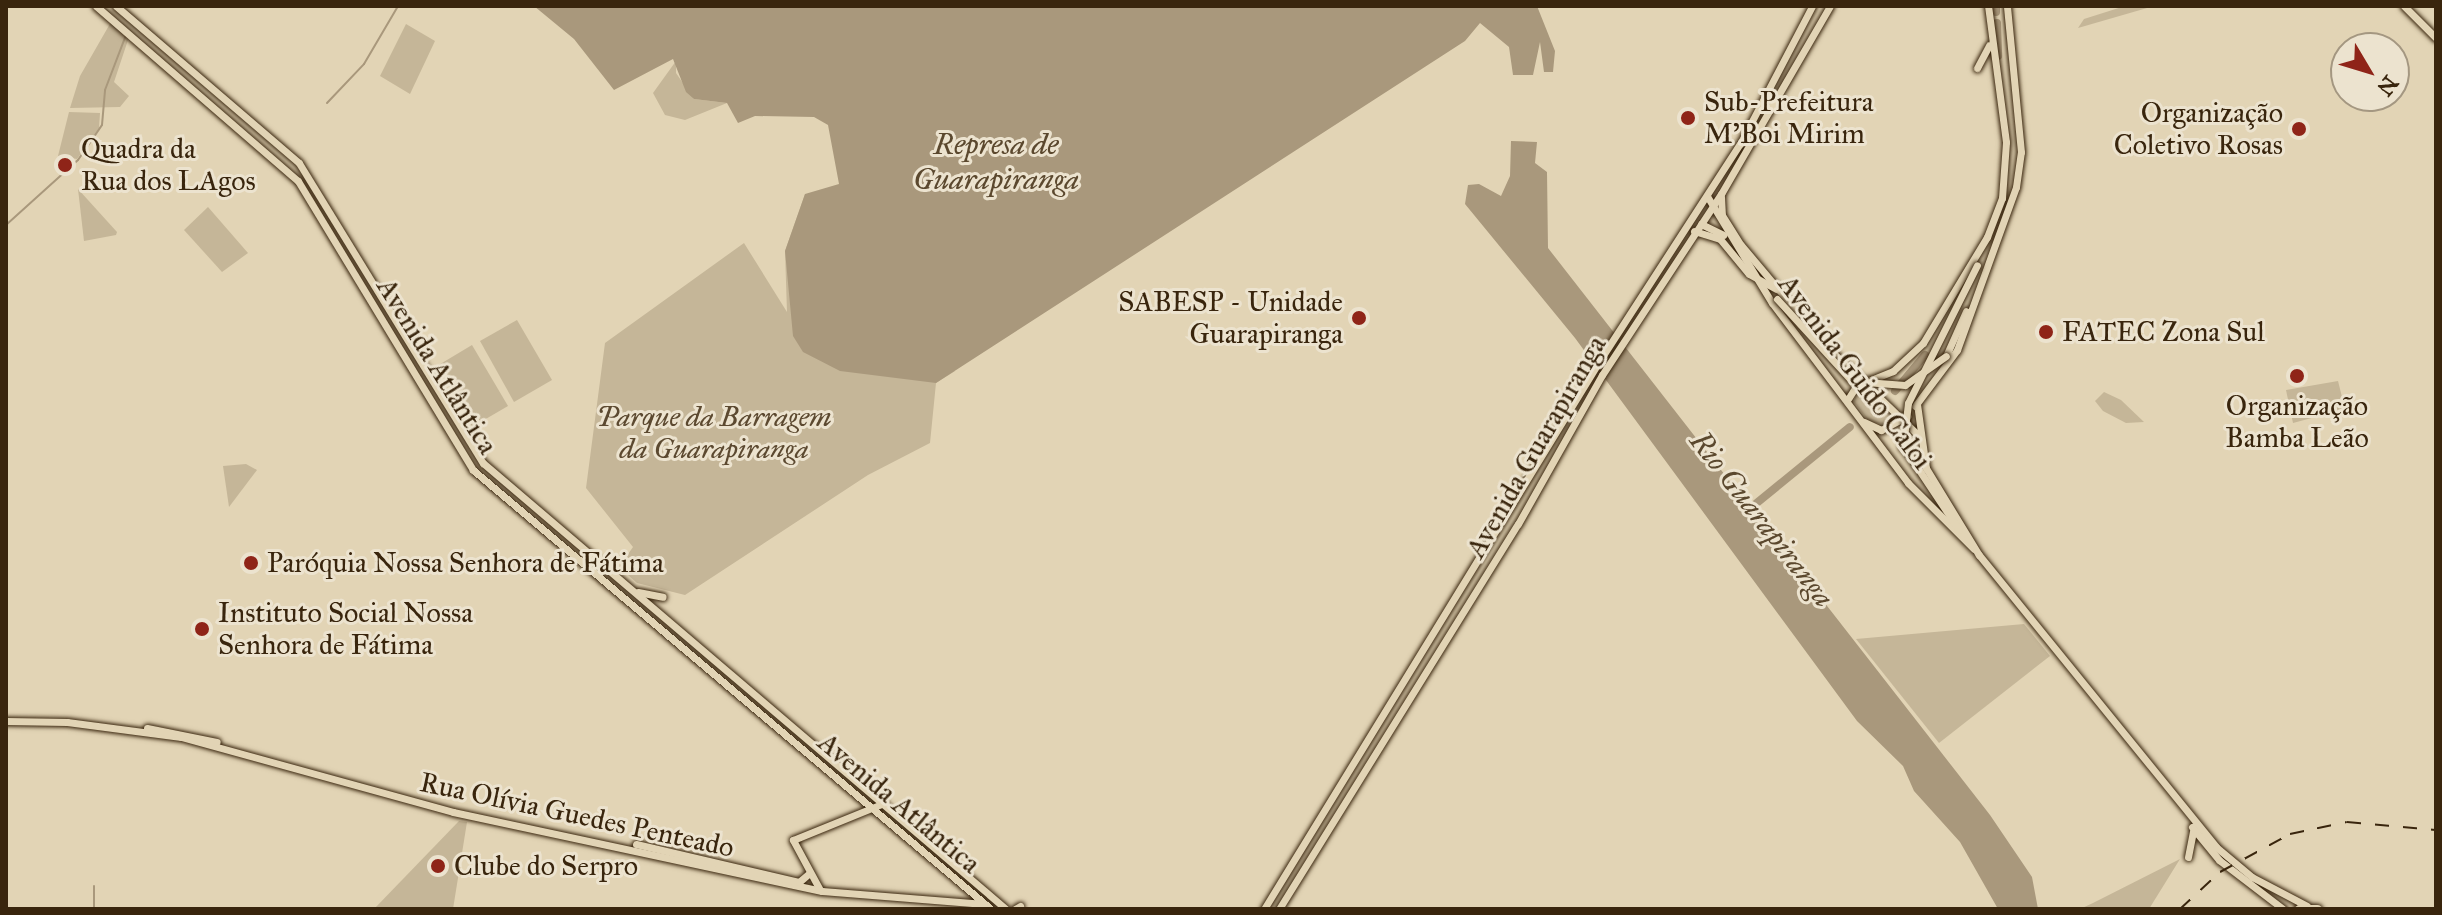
<!DOCTYPE html>
<html>
<head>
<meta charset="utf-8">
<style>
  body { margin:0 }
  #map { position:relative; width:2442px; height:915px; overflow:hidden; background:#e2d4b5; font-family:"IM FELL Great Primer",serif }
  div>[style] { position:absolute }
  .green>* { inset:0; background:#c5b698 }
  .water>* { inset:0; background:#a9987c }
  .stream>* { height:2px; margin:-1px; padding:0 1px; transform-origin:1px; border-radius:1px; background:#a9987c }
  .river>* { height:8px; margin:-4px; padding:0 4px; transform-origin:4px; border-radius:4px; background:#a9987c }
  .roads { filter:drop-shadow(0 0 2px #39250d) drop-shadow(0 0 2px #39250d) }
  .major>* { height:7px; margin:-3.5px; padding:0 3.5px; transform-origin:3.5px; border-radius:3.5px; background:#e2d4b5 }
  .highway>* { height:9px; margin:-4.5px; padding:0 4.5px; transform-origin:4.5px; border-radius:4.5px; background:#e2d4b5 }
  .rail>* { height:2px; margin-top:-1px; transform-origin:0; background:repeating-linear-gradient(90deg,#39250d 0 14px,transparent 0 28px) }
  .bridges { filter:drop-shadow(0 0 2px #39250d) drop-shadow(0 0 2px #39250d) }
  .major-bridge>* { height:7px; margin:-3.5px; padding:0 3.5px; transform-origin:3.5px; border-radius:3.5px; background:#e2d4b5 }
  .dots>* { width:22px; height:22px; translate:-50% -50%; box-sizing:border-box; border:4px solid #ece3cf; border-radius:50% }
  span { translate:-50% -50%; white-space:nowrap; text-align:center; line-height:1.15; -webkit-text-stroke:6px #ece3cf; paint-order:stroke }
  .poi-label { font-size:28px; color:#39250d }
  .left { translate:0 -50%; text-align:left }
  .right { translate:-100% -50%; text-align:right }
  .street-label { font-size:28px; color:#39250d }
  .park-label { font-size:28px; color:#5c4930; font-style:italic }
  .water-label { font-size:30px; color:#5b482e; font-style:italic }
  .frame { position:absolute; inset:0; border:8px solid #39250d; pointer-events:none }
  .north { position:absolute; left:2330px; top:32px; width:80px; height:80px; box-sizing:border-box; background:#ece3cf; border:2px solid #a49781; border-radius:50%; rotate:128deg; font-size:22px; font-weight:700; line-height:32px; text-align:center; color:#39250d }
  .north::after { content:''; display:block; margin:auto; width:28px; height:36px; background:#8f2418; clip-path:polygon(50% 0,100% 100%,50% 72%,0 100%) }
</style>
</head>
<body>
<div id="map">
  <div class="green">
    <div style="clip-path:polygon(2125px 6px,2154px 6px,2078px 28px,2084px 19px)"></div>
    <div style="clip-path:polygon(111px 22px,129px 37px,114px 82px,129px 96px,120px 107px,70px 108px,80px 76px)"></div>
    <div style="clip-path:polygon(406px 24px,435px 41px,410px 94px,380px 76px)"></div>
    <div style="clip-path:polygon(676px 61px,676px 73px,694px 99px,727px 103px,685px 120px,665px 115px,653px 93px)"></div>
    <div style="clip-path:polygon(69px 112px,100px 113px,99px 128px,77px 159px,58px 156px)"></div>
    <div style="clip-path:polygon(78px 189px,117px 232px,116px 235px,84px 241px)"></div>
    <div style="clip-path:polygon(805px 194px,955px 371px,936px 383px,930px 443px,868px 475px,685px 595px,637px 583px,619px 567px,633px 547px,586px 488px,605px 343px,744px 243px,787px 312px,785px 251px)"></div>
    <div style="clip-path:polygon(208px 207px,248px 253px,222px 272px,184px 230px)"></div>
    <div style="clip-path:polygon(517px 320px,552px 380px,514px 402px,480px 341px)"></div>
    <div style="clip-path:polygon(472px 345px,508px 406px,472px 427px,437px 366px)"></div>
    <div style="clip-path:polygon(2338px 381px,2345px 409px,2293px 423px,2286px 390px)"></div>
    <div style="clip-path:polygon(1857px 390px,1867px 390px,1892px 414px,1888px 424px,1870px 423px,1854px 402px)"></div>
    <div style="clip-path:polygon(2104px 392px,2121px 400px,2144px 422px,2126px 423px,2103px 411px,2095px 401px)"></div>
    <div style="clip-path:polygon(246px 464px,257px 470px,229px 507px,223px 466px)"></div>
    <div style="clip-path:polygon(2024px 624px,2050px 656px,1939px 743px,1856px 639px)"></div>
    <div style="clip-path:polygon(459px 821px,467px 822px,453px 909px,374px 909px)"></div>
    <div style="clip-path:polygon(2180px 859px,2149px 909px,2080px 909px,2093px 903px)"></div>
  </div>
  <div class="water">
    <div style="clip-path:polygon(534px 6px,1537px 6px,1555px 51px,1553px 72px,1544px 72px,1540px 42px,1533px 75px,1513px 75px,1509px 47px,1480px 23px,1465px 41px,936px 383px,840px 371px,803px 352px,793px 336px,785px 251px,805px 194px,839px 184px,828px 125px,814px 117px,755px 116px,738px 123px,727px 103px,694px 99px,686px 92px,673px 59px,614px 90px,574px 39px)"></div>
    <div style="clip-path:polygon(1511px 141px,1537px 142px,1535px 163px,1547px 172px,1548px 248px,1990px 815px,2032px 877px,2038px 909px,1998px 909px,1960px 842px,1914px 791px,1903px 766px,1857px 721px,1575px 338px,1465px 204px,1468px 185px,1479px 184px,1501px 196px,1510px 176px)"></div>
  </div>
  <div class="stream">
    <div style="left:327px;top:103px;width:54px;rotate:-46.5deg"></div>
    <div style="left:364px;top:64px;width:67px;rotate:-59.6deg"></div>
    <div style="left:7px;top:246px;width:21px;rotate:-93deg"></div>
    <div style="left:6px;top:225px;width:97px;rotate:-42.1deg"></div>
    <div style="left:78px;top:160px;width:42px;rotate:-55.6deg"></div>
    <div style="left:102px;top:125px;width:35px;rotate:-85deg"></div>
    <div style="left:105px;top:90px;width:59px;rotate:-69.1deg"></div>
    <div style="left:94px;top:886px;width:23px;rotate:90deg"></div>
  </div>
  <div class="river">
    <div style="left:1996px;top:6px;width:6px;rotate:90deg"></div>
    <div style="left:1997px;top:23px;width:33px;rotate:88deg"></div>
    <div style="left:1895px;top:391px;width:47px;rotate:-50.2deg"></div>
    <div style="left:1742px;top:515px;width:139px;rotate:-39.2deg"></div>
  </div>
  <div class="roads">
    <div class="major">
      <div style="left:96px;top:6px;width:267px;rotate:40.9deg"></div>
      <div style="left:298px;top:181px;width:338px;rotate:58.8deg"></div>
      <div style="left:473px;top:470px;width:679px;rotate:40.28deg"></div>
      <div style="left:116px;top:6px;width:241px;rotate:40.6deg"></div>
      <div style="left:299px;top:163px;width:352px;rotate:58.5deg"></div>
      <div style="left:483px;top:463px;width:687px;rotate:40.46deg"></div>
      <div style="left:2404px;top:6px;width:45px;rotate:45deg"></div>
      <div style="left:1977px;top:68px;width:26px;rotate:-62deg"></div>
      <div style="left:1707px;top:196px;width:125px;rotate:58.7deg"></div>
      <div style="left:1772px;top:303px;width:226px;rotate:52.9deg"></div>
      <div style="left:1908px;top:483px;width:93px;rotate:45deg"></div>
      <div style="left:1721px;top:197px;width:18px;rotate:87deg"></div>
      <div style="left:1722px;top:215px;width:36px;rotate:58deg"></div>
      <div style="left:1741px;top:245px;width:133px;rotate:49.9deg"></div>
      <div style="left:1827px;top:347px;width:127px;rotate:44deg"></div>
      <div style="left:1701px;top:224px;width:25px;rotate:26deg"></div>
      <div style="left:1694px;top:231px;width:27px;rotate:17deg"></div>
      <div style="left:1720px;top:239px;width:45px;rotate:50.4deg"></div>
      <div style="left:1749px;top:274px;width:31px;rotate:29deg"></div>
      <div style="left:1946px;top:356px;width:49px;rotate:-66deg"></div>
      <div style="left:1848px;top:399px;width:15px;rotate:-58deg"></div>
      <div style="left:1856px;top:386px;width:40px;rotate:-22deg"></div>
      <div style="left:1893px;top:371px;width:41px;rotate:-43deg"></div>
      <div style="left:1923px;top:343px;width:124px;rotate:-58.9deg"></div>
      <div style="left:1987px;top:237px;width:42px;rotate:-69deg"></div>
      <div style="left:2002px;top:198px;width:56px;rotate:-85.9deg"></div>
      <div style="left:2006px;top:142px;width:137px;rotate:-97.5deg"></div>
      <div style="left:1917px;top:404px;width:65px;rotate:82deg"></div>
      <div style="left:1926px;top:468px;width:102px;rotate:58.7deg"></div>
      <div style="left:1979px;top:555px;width:376px;rotate:50.9deg"></div>
      <div style="left:2216px;top:847px;width:47px;rotate:39.8deg"></div>
      <div style="left:2252px;top:877px;width:62px;rotate:27.8deg"></div>
      <div style="left:1915px;top:406px;width:70px;rotate:-53.1deg"></div>
      <div style="left:1957px;top:350px;width:173px;rotate:-70.1deg"></div>
      <div style="left:2016px;top:187px;width:35px;rotate:-82deg"></div>
      <div style="left:2021px;top:152px;width:147px;rotate:-95.5deg"></div>
      <div style="left:1864px;top:422px;width:19px;rotate:25deg"></div>
      <div style="left:1881px;top:430px;width:30px;rotate:-28deg"></div>
      <div style="left:1903px;top:446px;width:101px;rotate:56.3deg"></div>
      <div style="left:638px;top:592px;width:25px;rotate:11deg"></div>
      <div style="left:6px;top:721px;width:61px;rotate:0.9deg"></div>
      <div style="left:67px;top:722px;width:115px;rotate:7.5deg"></div>
      <div style="left:181px;top:737px;width:282px;rotate:15.4deg"></div>
      <div style="left:453px;top:812px;width:377px;rotate:12.1deg"></div>
      <div style="left:822px;top:891px;width:163px;rotate:4.6deg"></div>
      <div style="left:147px;top:728px;width:71px;rotate:11.3deg"></div>
      <div style="left:2192px;top:827px;width:43px;rotate:50.7deg"></div>
      <div style="left:2219px;top:860px;width:81px;rotate:37.4deg"></div>
      <div style="left:636px;top:844px;width:167px;rotate:13.1deg"></div>
      <div style="left:799px;top:882px;width:11px;rotate:-41deg"></div>
      <div style="left:2188px;top:857px;width:26px;rotate:-79deg"></div>
      <div style="left:820px;top:890px;width:57px;rotate:-118.4deg"></div>
      <div style="left:793px;top:840px;width:98px;rotate:-22.1deg"></div>
      <div style="left:1015px;top:909px;width:6px;rotate:-31deg"></div>
      <div style="left:1264px;top:909px;width:644px;rotate:-58.53deg"></div>
      <div style="left:1600px;top:360px;width:257px;rotate:-57.1deg"></div>
      <div style="left:1740px;top:144px;width:156px;rotate:-62.4deg"></div>
      <div style="left:1279px;top:909px;width:453px;rotate:-58.2deg"></div>
      <div style="left:1518px;top:524px;width:171px;rotate:-60.6deg"></div>
      <div style="left:1602px;top:375px;width:217px;rotate:-56.7deg"></div>
      <div style="left:1721px;top:194px;width:217px;rotate:-59.9deg"></div>
    </div>
    <div class="highway">
      <div style="left:2299px;top:909px;width:18px"></div>
    </div>
  </div>
  <div class="rail">
    <div style="left:2180px;top:909px;width:54px;rotate:-42.8deg"></div>
    <div style="left:2220px;top:872px;width:80px;rotate:-28.5deg"></div>
    <div style="left:2290px;top:834px;width:58px;rotate:-11.9deg"></div>
    <div style="left:2347px;top:822px;width:89px;rotate:5.1deg"></div>
  </div>
  <div class="bridges">
    <div class="major-bridge">
      <div style="left:1777px;top:299px;width:111px;rotate:47.6deg"></div>
      <div style="left:1852px;top:381px;width:53px;rotate:4.3deg"></div>
      <div style="left:1905px;top:385px;width:50px;rotate:-35.3deg"></div>
      <div style="left:1903px;top:446px;width:43px;rotate:-83.4deg"></div>
      <div style="left:1908px;top:403px;width:154px;rotate:-63.4deg"></div>
    </div>
  </div>
  <div class="dots">
    <div style="left:1688px;top:118px;background:#8f2418"></div>
    <div style="left:2299px;top:129px;background:#8f2418"></div>
    <div style="left:65px;top:165px;background:#8f2418"></div>
    <div style="left:1359px;top:318px;background:#8f2418"></div>
    <div style="left:2046px;top:332px;background:#8f2418"></div>
    <div style="left:2297px;top:376px;background:#8f2418"></div>
    <div style="left:251px;top:563px;background:#8f2418"></div>
    <div style="left:202px;top:629px;background:#8f2418"></div>
    <div style="left:438px;top:866px;background:#8f2418"></div>
  </div>
  <div class="poi-label">
    <span class="left" style="left:1704px;top:118px">Sub-Prefeitura<br>M'Boi Mirim</span>
    <span class="right" style="left:2283px;top:129px">Organização<br>Coletivo Rosas</span>
    <span class="left" style="left:81px;top:165px">Quadra da<br>Rua dos LAgos</span>
    <span class="right" style="left:1343px;top:318px">SABESP - Unidade<br>Guarapiranga</span>
    <span class="left" style="left:2062px;top:332px">FATEC Zona Sul</span>
    <span style="left:2297px;top:422px">Organização<br>Bamba Leão</span>
    <span class="left" style="left:267px;top:563px">Paróquia Nossa Senhora de Fátima</span>
    <span class="left" style="left:218px;top:629px">Instituto Social Nossa<br>Senhora de Fátima</span>
    <span class="left" style="left:454px;top:866px">Clube do Serpro</span>
  </div>
  <div class="street-label">
    <span style="left:437px;top:366px;rotate:58deg">Avenida Atlântica</span>
    <span style="left:1855px;top:372px;rotate:53deg">Avenida Guido Caloi</span>
    <span style="left:1536px;top:447px;rotate:-60deg">Avenida Guarapiranga</span>
    <span style="left:899px;top:803px;rotate:40deg">Avenida Atlântica</span>
    <span style="left:577px;top:815px;rotate:12deg">Rua Olívia Guedes Penteado</span>
  </div>
  <div class="park-label">
    <span style="left:714px;top:433px">Parque da Barragem<br>da Guarapiranga</span>
  </div>
  <div class="water-label">
    <span style="left:996px;top:161px">Represa de<br>Guarapiranga</span>
    <span style="left:1762px;top:519px;rotate:52deg">Rio Guarapiranga</span>
  </div>
  <div class="frame"></div>
  <div class="north">N</div>
</div>
</body>
</html>
